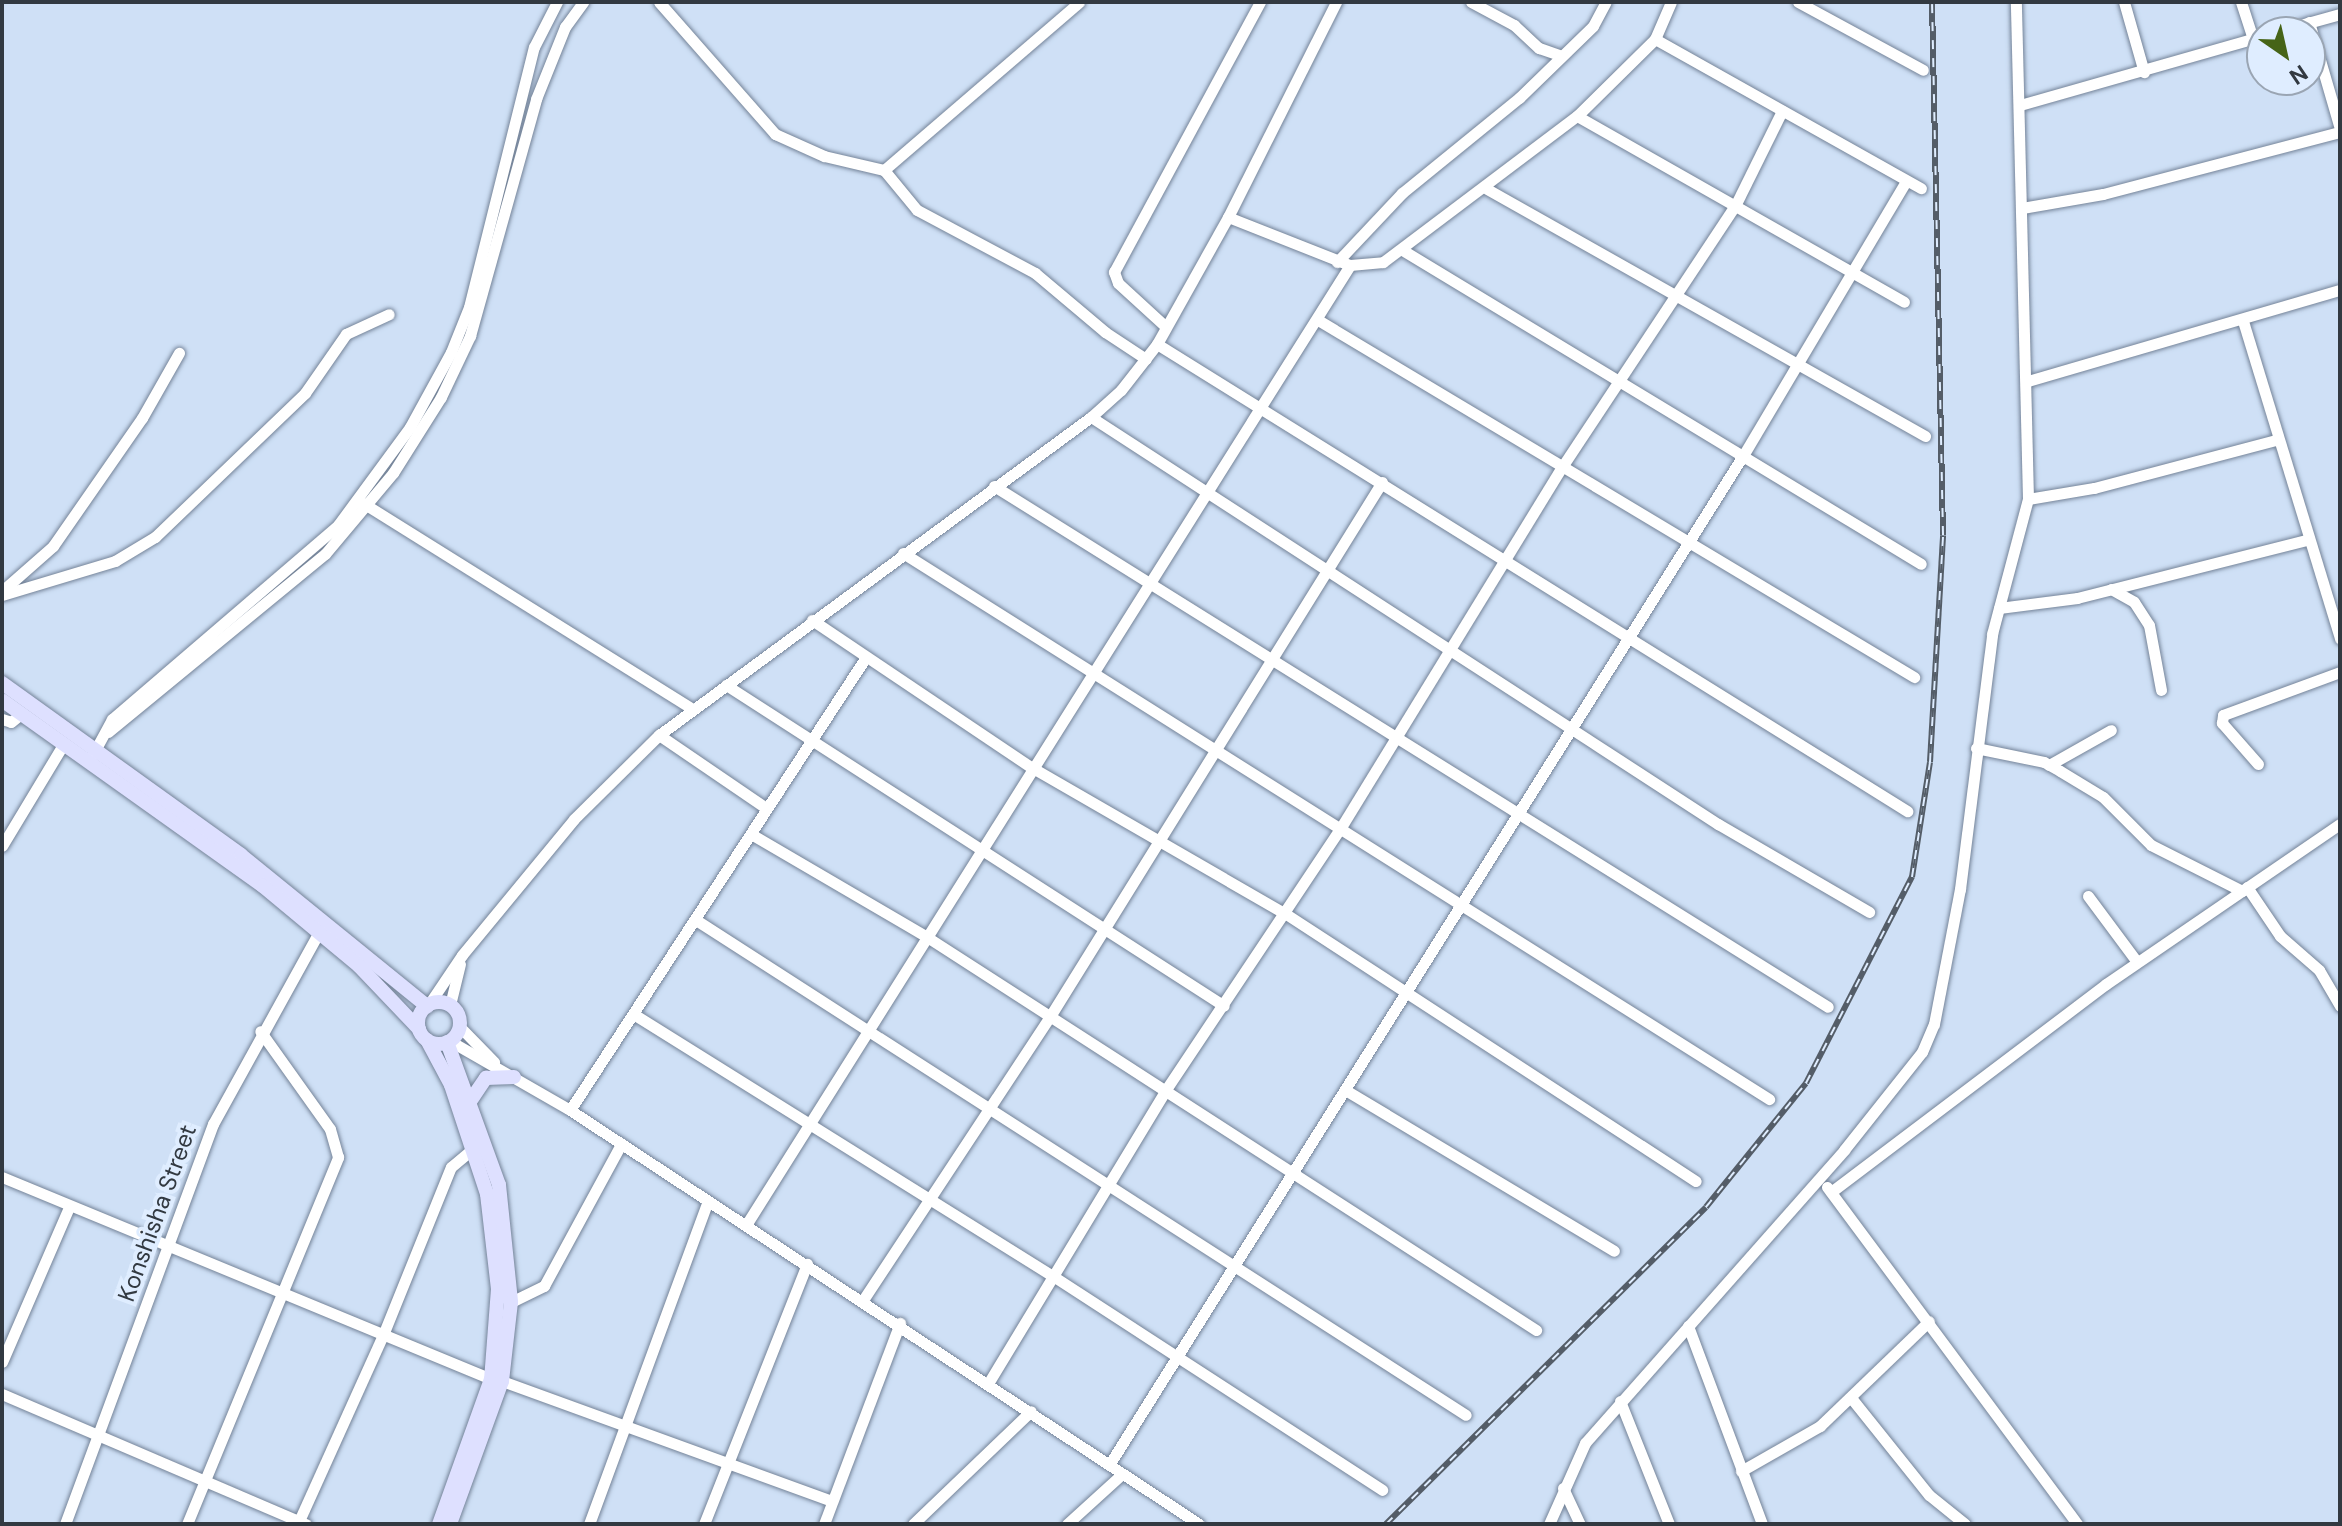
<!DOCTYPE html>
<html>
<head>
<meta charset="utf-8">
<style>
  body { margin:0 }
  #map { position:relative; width:2342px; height:1526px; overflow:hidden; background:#cfe0f6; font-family:"DM Sans",sans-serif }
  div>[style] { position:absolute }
  .roads { filter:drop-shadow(0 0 2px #748398) drop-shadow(0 0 2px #748398) }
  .minor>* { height:11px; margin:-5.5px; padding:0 5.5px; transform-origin:5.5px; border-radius:5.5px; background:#fff }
  .major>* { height:14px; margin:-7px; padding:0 7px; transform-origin:7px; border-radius:7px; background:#dee0ff }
  .major>.ring { margin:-7px; padding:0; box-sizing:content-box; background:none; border:14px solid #dee0ff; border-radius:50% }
  .rail>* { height:6px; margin-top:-3px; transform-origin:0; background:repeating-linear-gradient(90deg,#dfedff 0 9px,#545d68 0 18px); box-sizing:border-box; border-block:2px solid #545d68 }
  span { translate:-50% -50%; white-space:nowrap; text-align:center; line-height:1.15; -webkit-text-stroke:8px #dfedff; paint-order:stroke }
  .street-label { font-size:24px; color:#323941 }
  .frame { position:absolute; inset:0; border:4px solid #323941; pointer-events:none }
  .north { position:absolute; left:2246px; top:16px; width:80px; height:80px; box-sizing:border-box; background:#dfedff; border:2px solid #9aa5b3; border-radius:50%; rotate:146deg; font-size:22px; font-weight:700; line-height:32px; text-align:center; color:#323941 }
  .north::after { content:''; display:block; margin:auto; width:28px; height:36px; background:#466417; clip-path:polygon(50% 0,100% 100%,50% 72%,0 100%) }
</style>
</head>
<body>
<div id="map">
  <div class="roads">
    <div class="minor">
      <div style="left:659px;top:2px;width:176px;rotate:48.7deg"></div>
      <div style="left:775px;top:134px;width:54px;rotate:24.2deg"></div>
      <div style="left:824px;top:156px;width:62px;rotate:13.1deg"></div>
      <div style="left:884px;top:170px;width:52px;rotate:50.5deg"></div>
      <div style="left:917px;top:210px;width:134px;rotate:28.1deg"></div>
      <div style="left:1035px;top:273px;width:92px;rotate:40.1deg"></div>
      <div style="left:1105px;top:332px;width:49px;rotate:33.4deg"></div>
      <div style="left:1471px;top:2px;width:49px;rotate:28.1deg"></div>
      <div style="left:1514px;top:25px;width:34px;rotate:43deg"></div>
      <div style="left:1539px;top:48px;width:21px;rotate:19deg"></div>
      <div style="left:1798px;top:2px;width:142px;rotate:28.5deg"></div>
      <div style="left:2124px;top:2px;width:73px;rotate:74.1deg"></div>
      <div style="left:2241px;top:2px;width:39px;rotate:72deg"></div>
      <div style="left:2309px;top:22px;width:111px;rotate:73.8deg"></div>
      <div style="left:2275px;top:32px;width:67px;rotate:-15.5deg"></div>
      <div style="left:1655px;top:39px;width:305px;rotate:29.3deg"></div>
      <div style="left:2020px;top:105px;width:252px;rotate:-15.9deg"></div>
      <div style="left:1577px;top:116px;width:376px;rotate:29.6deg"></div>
      <div style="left:884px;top:170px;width:257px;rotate:-40.7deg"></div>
      <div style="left:1487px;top:189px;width:503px;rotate:29.42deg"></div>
      <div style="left:2022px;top:208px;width:82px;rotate:-9.8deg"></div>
      <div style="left:2103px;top:194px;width:245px;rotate:-14.7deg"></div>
      <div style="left:1228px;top:217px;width:131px;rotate:21.5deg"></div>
      <div style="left:1350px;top:265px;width:33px;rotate:-5deg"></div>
      <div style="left:1383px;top:262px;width:243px;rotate:-37deg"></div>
      <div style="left:1577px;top:116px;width:110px;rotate:-44.6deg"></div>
      <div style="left:1655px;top:39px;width:40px;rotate:-66.6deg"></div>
      <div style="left:1404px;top:251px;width:604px;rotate:31.19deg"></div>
      <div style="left:1337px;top:262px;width:95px;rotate:-46.7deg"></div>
      <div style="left:1402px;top:193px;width:151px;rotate:-39.1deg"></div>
      <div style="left:1519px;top:98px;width:103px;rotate:-44.2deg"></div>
      <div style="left:1593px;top:26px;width:27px;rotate:-62deg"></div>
      <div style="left:1318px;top:320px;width:695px;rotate:30.92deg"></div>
      <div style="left:2243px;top:321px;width:332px;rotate:73deg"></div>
      <div style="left:1166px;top:327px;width:65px;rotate:-137.5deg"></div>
      <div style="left:1118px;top:283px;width:12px;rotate:-110deg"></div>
      <div style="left:1114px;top:272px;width:307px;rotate:-61.6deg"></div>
      <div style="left:1157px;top:344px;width:884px;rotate:31.91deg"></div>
      <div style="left:2028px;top:381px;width:325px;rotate:-16.3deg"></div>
      <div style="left:1091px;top:417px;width:748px;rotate:32.99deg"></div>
      <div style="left:1718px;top:824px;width:175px;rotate:30.2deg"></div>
      <div style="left:994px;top:486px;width:983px;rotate:31.99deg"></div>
      <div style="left:2028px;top:499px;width:67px;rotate:-9.5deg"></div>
      <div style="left:2094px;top:488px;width:188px;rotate:-14.8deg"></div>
      <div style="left:363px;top:503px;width:389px;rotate:32deg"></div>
      <div style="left:903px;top:553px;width:1024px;rotate:32.23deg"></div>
      <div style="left:2111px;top:589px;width:26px;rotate:29deg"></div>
      <div style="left:2134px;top:602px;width:27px;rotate:57deg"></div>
      <div style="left:2149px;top:625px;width:66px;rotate:79.5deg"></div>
      <div style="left:2px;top:591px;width:68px;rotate:-41.4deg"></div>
      <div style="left:53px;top:546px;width:156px;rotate:-55.2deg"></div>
      <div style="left:142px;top:418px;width:75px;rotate:-60.4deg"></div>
      <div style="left:2px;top:595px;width:118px;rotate:-16.7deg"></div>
      <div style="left:115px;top:561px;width:47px;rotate:-31deg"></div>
      <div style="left:155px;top:537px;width:208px;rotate:-43.8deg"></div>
      <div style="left:305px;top:393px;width:72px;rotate:-55.2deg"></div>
      <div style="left:346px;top:334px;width:47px;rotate:-24.9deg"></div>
      <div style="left:1999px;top:608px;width:79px;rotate:-7.3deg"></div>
      <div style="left:2077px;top:598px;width:236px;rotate:-14.2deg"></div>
      <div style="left:812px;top:620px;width:264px;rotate:33.9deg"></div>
      <div style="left:1031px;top:767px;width:294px;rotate:30deg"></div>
      <div style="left:1286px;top:914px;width:489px;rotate:33.1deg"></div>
      <div style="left:726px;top:685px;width:592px;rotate:32.8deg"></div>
      <div style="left:2px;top:719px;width:9px;rotate:18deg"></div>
      <div style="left:11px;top:722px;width:13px;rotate:-39deg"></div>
      <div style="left:108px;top:732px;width:281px;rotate:-39.4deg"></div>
      <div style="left:325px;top:554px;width:106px;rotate:-50deg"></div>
      <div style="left:393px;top:473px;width:90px;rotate:-57.7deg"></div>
      <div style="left:441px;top:397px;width:68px;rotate:-64.6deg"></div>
      <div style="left:470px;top:336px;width:246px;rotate:-74.4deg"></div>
      <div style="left:536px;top:99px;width:78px;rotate:-68.1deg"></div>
      <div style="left:565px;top:27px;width:31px;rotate:-54deg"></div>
      <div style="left:659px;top:735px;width:130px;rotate:34.3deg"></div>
      <div style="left:1976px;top:748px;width:69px;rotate:11.6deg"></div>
      <div style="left:2044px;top:762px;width:18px;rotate:29deg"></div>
      <div style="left:2060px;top:771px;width:50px;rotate:31.2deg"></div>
      <div style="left:2103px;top:797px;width:68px;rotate:45deg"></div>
      <div style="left:2151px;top:845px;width:102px;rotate:26.8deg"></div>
      <div style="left:92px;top:756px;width:42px;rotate:-61.6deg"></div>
      <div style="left:112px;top:719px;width:298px;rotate:-40.6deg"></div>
      <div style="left:338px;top:525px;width:122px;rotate:-53.7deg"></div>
      <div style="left:410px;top:427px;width:85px;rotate:-61.3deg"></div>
      <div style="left:451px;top:352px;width:48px;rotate:-68.2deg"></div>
      <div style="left:469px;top:307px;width:268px;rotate:-76deg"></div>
      <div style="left:534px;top:47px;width:51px;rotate:-62.9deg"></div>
      <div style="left:2258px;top:764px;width:55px;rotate:-131.3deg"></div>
      <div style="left:2222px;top:723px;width:8px;rotate:-83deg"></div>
      <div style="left:2223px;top:715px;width:125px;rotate:-20.2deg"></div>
      <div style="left:2049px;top:765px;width:71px;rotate:-29.4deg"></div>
      <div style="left:751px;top:834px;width:204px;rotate:30.3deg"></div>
      <div style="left:927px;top:937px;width:725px;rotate:32.83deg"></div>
      <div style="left:2px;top:846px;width:118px;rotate:-58.9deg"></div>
      <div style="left:2247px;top:887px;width:59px;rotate:56deg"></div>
      <div style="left:2280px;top:936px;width:52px;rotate:41.1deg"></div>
      <div style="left:2319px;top:970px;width:42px;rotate:59.7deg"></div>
      <div style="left:2088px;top:896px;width:82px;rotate:53.4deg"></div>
      <div style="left:696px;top:920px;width:915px;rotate:32.74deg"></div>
      <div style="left:429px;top:1004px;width:59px;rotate:-56deg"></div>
      <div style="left:462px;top:955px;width:176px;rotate:-50.5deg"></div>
      <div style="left:574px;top:819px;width:120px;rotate:-44.7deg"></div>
      <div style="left:659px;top:735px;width:536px;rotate:-36.36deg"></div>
      <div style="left:1091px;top:417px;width:40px;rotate:-42deg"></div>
      <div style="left:1121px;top:390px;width:58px;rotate:-52deg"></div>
      <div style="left:1157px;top:344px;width:145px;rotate:-60.8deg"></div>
      <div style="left:1228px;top:217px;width:241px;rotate:-63.3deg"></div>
      <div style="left:450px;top:1005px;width:42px;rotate:-76.3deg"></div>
      <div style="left:635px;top:1015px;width:496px;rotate:32deg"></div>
      <div style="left:1056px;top:1278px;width:389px;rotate:33deg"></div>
      <div style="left:460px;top:1027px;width:49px;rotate:45.8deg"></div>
      <div style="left:450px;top:1041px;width:138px;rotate:29.9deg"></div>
      <div style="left:570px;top:1110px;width:753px;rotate:33.35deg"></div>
      <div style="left:1347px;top:1091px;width:311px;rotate:30.9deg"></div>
      <div style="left:570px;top:1110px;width:541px;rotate:-56.84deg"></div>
      <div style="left:2px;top:1177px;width:529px;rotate:22.44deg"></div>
      <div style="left:1827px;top:1187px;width:420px;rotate:53.4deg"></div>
      <div style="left:1831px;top:1192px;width:345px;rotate:-37.1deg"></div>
      <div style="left:2106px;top:984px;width:283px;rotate:-34.4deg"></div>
      <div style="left:746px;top:1225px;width:1134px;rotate:-57.82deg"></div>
      <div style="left:863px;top:1300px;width:338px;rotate:-56.6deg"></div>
      <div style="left:1049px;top:1018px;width:631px;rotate:-58.15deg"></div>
      <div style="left:511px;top:1302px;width:37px;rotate:-26deg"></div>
      <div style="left:544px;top:1286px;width:162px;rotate:-61.5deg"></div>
      <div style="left:1688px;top:1326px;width:211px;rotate:69.5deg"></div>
      <div style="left:2px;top:1362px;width:169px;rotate:-66.6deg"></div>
      <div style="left:502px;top:1381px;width:351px;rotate:20deg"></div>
      <div style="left:989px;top:1382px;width:340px;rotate:-58.8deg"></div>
      <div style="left:1165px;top:1091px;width:315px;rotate:-56.3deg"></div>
      <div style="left:1340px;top:829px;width:425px;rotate:-58.5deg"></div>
      <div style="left:1562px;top:467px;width:313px;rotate:-56.5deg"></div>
      <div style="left:1735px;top:206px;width:106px;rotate:-63.7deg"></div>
      <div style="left:2px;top:1394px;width:331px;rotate:23.2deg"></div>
      <div style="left:1852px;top:1399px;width:123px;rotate:51.3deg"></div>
      <div style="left:1929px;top:1495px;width:46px;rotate:38.9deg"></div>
      <div style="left:1620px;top:1401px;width:132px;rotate:68.3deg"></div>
      <div style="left:1109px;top:1465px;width:1194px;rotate:-57.87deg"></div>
      <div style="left:1744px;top:454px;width:317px;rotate:-59.3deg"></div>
      <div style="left:1741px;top:1471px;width:91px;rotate:-29.7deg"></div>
      <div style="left:1820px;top:1426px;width:151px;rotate:-43.9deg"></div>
      <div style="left:1563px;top:1488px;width:40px;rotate:65deg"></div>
      <div style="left:299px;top:1521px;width:204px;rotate:-65.7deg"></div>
      <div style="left:383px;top:1335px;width:181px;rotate:-68deg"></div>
      <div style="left:451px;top:1167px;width:30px;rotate:-40deg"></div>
      <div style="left:65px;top:1524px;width:427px;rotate:-69.7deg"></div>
      <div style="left:213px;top:1124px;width:219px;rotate:-61.1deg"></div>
      <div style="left:187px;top:1524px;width:397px;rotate:-67.6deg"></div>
      <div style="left:338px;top:1157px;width:29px;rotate:-106deg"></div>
      <div style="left:330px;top:1129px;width:120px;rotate:-125.5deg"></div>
      <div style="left:589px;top:1524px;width:344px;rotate:-69.8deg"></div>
      <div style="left:704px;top:1524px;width:280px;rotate:-68.4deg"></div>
      <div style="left:824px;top:1524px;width:215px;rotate:-69.3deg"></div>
      <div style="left:913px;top:1524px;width:163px;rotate:-43.8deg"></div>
      <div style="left:1067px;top:1524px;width:74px;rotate:-42.3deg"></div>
      <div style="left:1549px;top:1524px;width:89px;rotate:-66deg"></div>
      <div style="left:1585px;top:1443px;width:391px;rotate:-48.5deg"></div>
      <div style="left:1844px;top:1150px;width:125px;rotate:-51.5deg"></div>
      <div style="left:1922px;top:1052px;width:30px;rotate:-67deg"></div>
      <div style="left:1934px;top:1024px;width:137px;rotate:-79.1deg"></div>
      <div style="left:1960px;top:889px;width:257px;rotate:-82.8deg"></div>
      <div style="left:1992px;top:634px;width:140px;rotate:-75.1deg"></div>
      <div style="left:2028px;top:499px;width:497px;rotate:-91.4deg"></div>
    </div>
    <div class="major">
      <div style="left:2px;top:683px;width:294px;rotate:35.7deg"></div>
      <div style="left:241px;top:855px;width:240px;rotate:39.1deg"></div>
      <div style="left:2px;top:700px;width:320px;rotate:35.5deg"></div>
      <div style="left:263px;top:886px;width:125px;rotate:39.8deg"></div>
      <div style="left:359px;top:966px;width:87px;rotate:46.4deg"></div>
      <div class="ring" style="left:418px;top:1002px;width:28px;height:28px"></div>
      <div style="left:427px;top:1040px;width:51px;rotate:61.9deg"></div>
      <div style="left:451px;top:1085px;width:115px;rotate:71.7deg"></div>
      <div style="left:487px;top:1194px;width:96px;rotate:83.4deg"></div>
      <div style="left:498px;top:1289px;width:90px;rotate:94.4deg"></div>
      <div style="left:491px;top:1379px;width:154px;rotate:109.7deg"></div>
      <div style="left:447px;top:1042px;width:152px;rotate:70deg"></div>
      <div style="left:499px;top:1185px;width:118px;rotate:84.1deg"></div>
      <div style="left:511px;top:1302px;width:80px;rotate:96.5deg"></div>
      <div style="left:502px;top:1381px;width:152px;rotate:110deg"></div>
      <div style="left:471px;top:1100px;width:27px;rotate:-56deg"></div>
      <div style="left:486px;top:1078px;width:28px;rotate:-2deg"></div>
    </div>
  </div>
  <div class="rail">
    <div style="left:1386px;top:1524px;width:450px;rotate:-44.7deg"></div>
    <div style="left:1706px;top:1207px;width:159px;rotate:-51.1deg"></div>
    <div style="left:1806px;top:1083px;width:232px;rotate:-62.8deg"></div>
    <div style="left:1912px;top:877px;width:116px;rotate:-81.1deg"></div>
    <div style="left:1930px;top:762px;width:227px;rotate:-86.7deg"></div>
    <div style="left:1943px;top:535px;width:533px;rotate:-91.18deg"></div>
  </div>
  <div class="street-label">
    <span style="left:157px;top:1213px;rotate:-70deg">Konshisha Street</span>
  </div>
  <div class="frame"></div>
  <div class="north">N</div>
</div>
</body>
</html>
